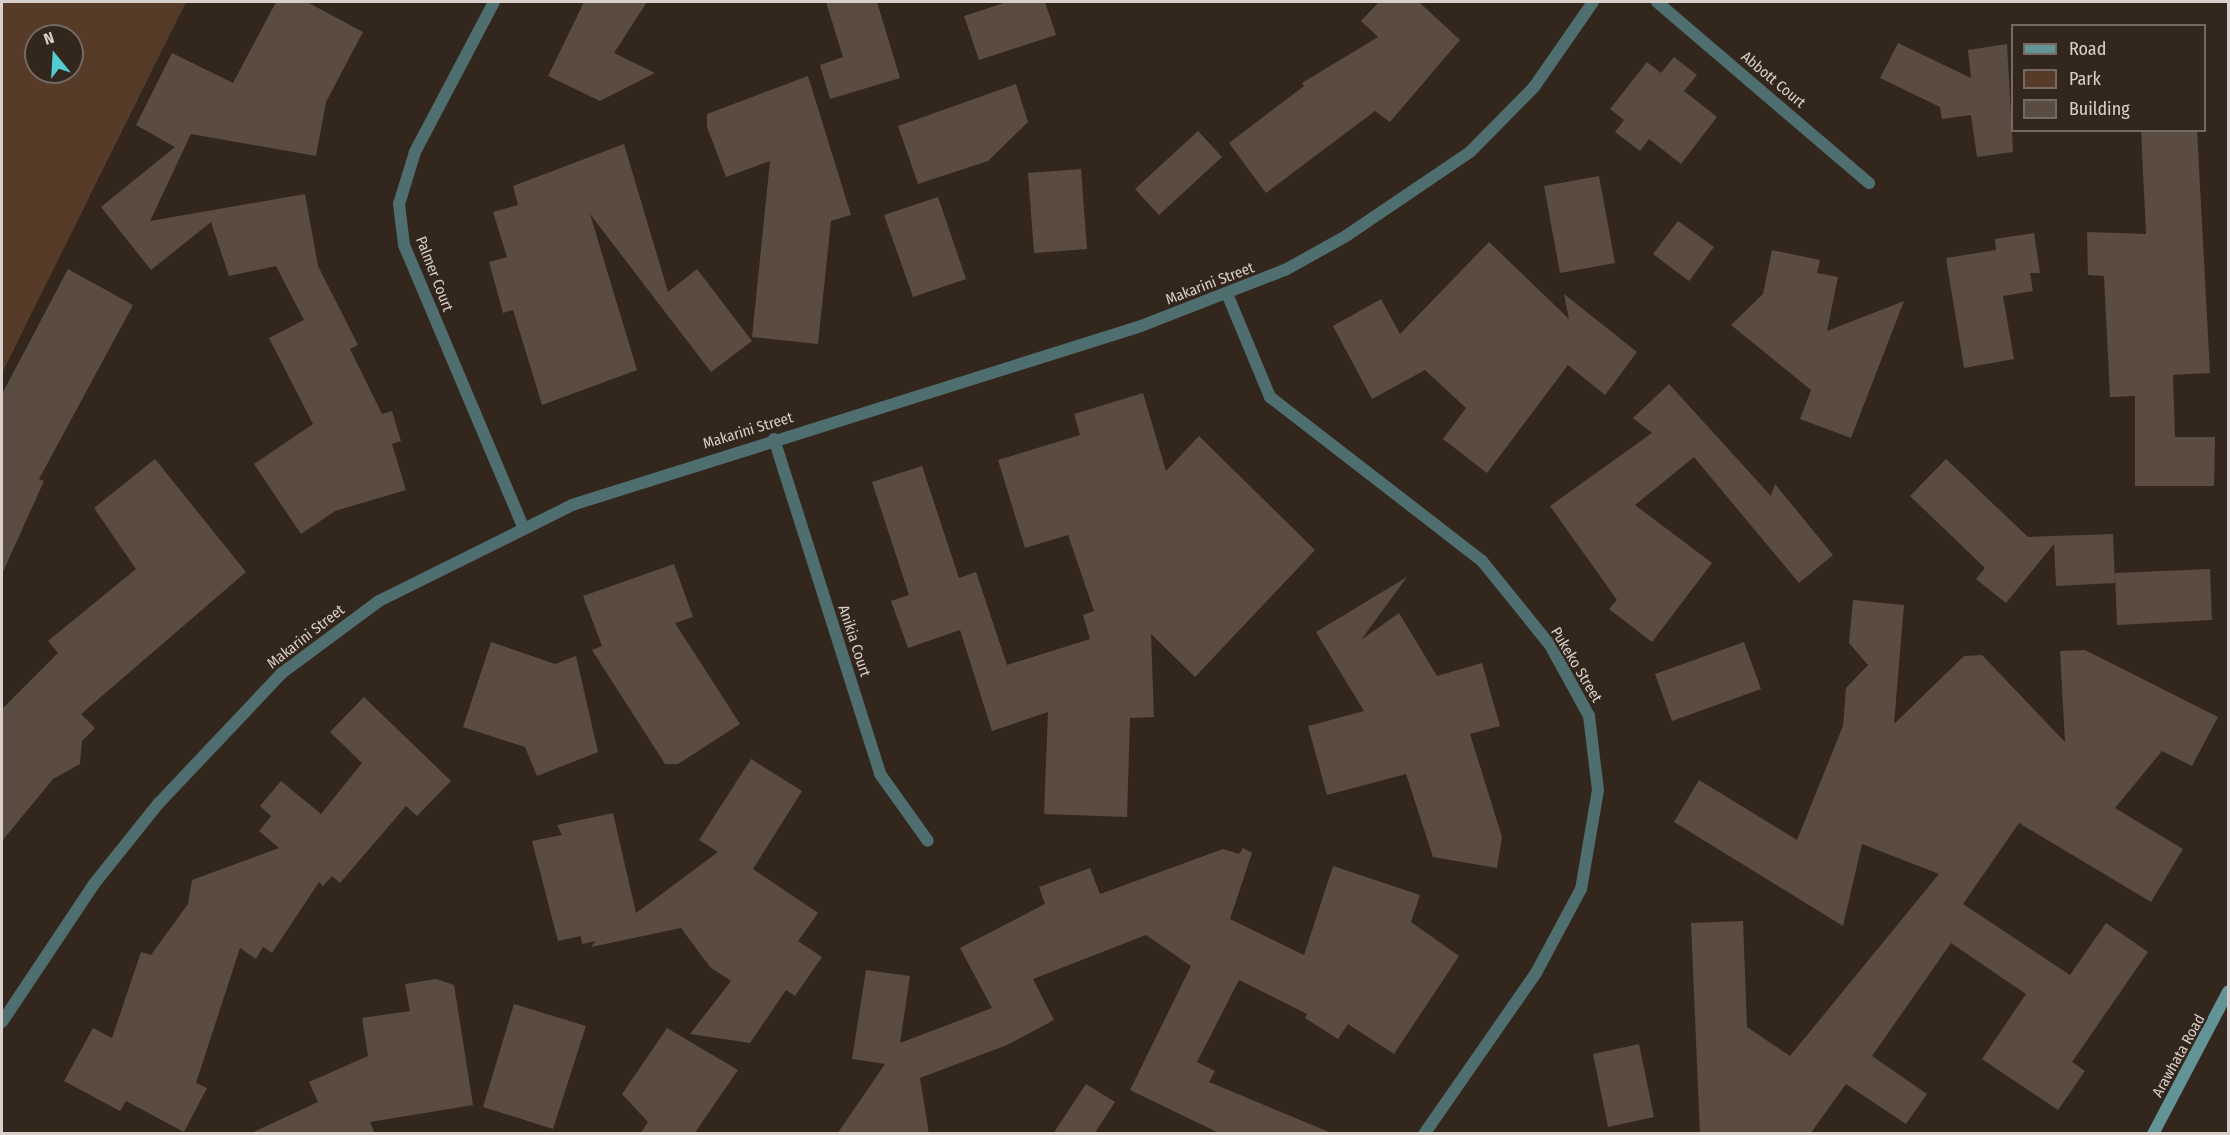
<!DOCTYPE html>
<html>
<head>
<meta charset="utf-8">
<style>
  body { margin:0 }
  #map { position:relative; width:2230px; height:1135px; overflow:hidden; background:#33261d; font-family:"Fira Sans Condensed",sans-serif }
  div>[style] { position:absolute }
  .green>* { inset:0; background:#553b28 }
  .building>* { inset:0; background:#5b4c42 }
  .street>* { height:12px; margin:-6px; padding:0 6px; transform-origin:6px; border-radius:6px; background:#4f6e6f }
  .secondary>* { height:12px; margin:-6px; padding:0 6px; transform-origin:6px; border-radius:6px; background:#629497 }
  span { translate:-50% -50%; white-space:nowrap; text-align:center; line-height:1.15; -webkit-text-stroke:5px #33261d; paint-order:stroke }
  .street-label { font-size:15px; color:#d9d0cb }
  .frame { position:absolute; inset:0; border:3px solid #d9d0cb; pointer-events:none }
  .legend { position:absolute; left:2011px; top:24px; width:195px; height:108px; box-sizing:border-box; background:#33261d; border:2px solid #756a63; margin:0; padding:8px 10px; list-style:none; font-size:18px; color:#d9d0cb }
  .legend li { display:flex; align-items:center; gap:12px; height:30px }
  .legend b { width:30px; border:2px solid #756a63 }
  .north { position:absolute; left:24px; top:24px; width:60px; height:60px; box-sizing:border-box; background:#33261d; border:2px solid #756a63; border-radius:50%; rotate:342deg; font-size:16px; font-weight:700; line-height:24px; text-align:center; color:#d9d0cb }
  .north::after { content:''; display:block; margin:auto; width:21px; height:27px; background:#51ccd3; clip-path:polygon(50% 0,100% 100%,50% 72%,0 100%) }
</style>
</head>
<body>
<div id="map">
  <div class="green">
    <div style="clip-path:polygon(evenodd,2px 2px,186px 2px,2px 373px,2px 2px,36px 36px,72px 36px,72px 72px,36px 72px,36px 36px)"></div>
  </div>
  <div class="building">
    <div style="clip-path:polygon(276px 2px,307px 2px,363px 32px,326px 102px,316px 156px,191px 134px,150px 221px,305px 194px,318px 266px,358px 345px,350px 349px,382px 414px,392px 411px,401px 441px,392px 444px,406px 490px,335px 511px,301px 534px,254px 464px,313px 424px,269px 338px,304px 320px,276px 266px,229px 276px,211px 222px,151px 270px,101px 207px,175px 147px,136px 125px,172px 53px,233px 83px)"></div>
    <div style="clip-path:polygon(584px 2px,647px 2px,614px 53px,655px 73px,600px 101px,548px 76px)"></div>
    <div style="clip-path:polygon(826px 2px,877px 2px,900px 78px,830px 99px,820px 65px,843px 57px)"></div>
    <div style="clip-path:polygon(1007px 2px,1045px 2px,1056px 35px,979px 60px,964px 16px)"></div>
    <div style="clip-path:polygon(1379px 2px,1419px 2px,1460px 40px,1390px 122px,1375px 111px,1266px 193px,1229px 143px,1304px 86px,1302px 83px,1378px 37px,1361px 21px)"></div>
    <div style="clip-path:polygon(1898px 43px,1971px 78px,1968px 50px,2007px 44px,2013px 152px,1977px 157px,1971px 115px,1942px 119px,1940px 107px,1880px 78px)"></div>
    <div style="clip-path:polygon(1674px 57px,1697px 75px,1684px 91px,1717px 117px,1681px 164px,1649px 139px,1640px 151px,1615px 132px,1624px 120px,1610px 109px,1647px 62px,1661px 73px)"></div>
    <div style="clip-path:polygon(808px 76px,851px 215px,831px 221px,818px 344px,752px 337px,770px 161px,726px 177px,707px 127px,707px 114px)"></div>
    <div style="clip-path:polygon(1016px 84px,1028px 122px,988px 161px,918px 184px,898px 126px)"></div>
    <div style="clip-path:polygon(2141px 130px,2197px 130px,2210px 373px,2173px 375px,2175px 437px,2215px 437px,2214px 486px,2135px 486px,2135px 396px,2110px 397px,2104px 276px,2088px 275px,2087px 232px,2146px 234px)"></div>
    <div style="clip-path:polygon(1198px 131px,1222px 157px,1159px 215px,1135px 189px)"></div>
    <div style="clip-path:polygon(624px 144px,668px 292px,697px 269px,752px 341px,711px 372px,590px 214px,637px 370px,542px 405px,513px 310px,503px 313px,489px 262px,507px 257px,493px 212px,518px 205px,513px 186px)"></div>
    <div style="clip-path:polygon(1081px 169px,1087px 249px,1034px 253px,1028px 173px)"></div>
    <div style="clip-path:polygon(1599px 176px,1615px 263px,1560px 273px,1544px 186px)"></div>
    <div style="clip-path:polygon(938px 197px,966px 279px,913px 297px,884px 215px)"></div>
    <div style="clip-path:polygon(1678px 221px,1714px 247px,1689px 281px,1653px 254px)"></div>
    <div style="clip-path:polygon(2034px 233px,2040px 273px,2030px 273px,2033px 291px,2003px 296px,2014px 359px,1964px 368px,1946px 258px,1996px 250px,1995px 239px)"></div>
    <div style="clip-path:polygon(1489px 242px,1569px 319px,1564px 294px,1637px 352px,1605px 395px,1568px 365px,1487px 473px,1443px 439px,1466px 408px,1425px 370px,1372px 399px,1333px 326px,1381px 299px,1400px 334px)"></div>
    <div style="clip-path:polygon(1772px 250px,1820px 260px,1817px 273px,1838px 277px,1827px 331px,1904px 301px,1851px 438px,1800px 419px,1811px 390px,1731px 325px,1763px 294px)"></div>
    <div style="clip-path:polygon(68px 269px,133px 305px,39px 479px,44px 481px,2px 574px,2px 394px)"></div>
    <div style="clip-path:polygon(1669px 384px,1771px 496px,1775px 484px,1833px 555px,1799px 583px,1694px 457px,1635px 505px,1712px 563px,1652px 642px,1609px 609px,1617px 600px,1550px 506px,1652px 433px,1633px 418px)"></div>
    <div style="clip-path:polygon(1143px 393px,1166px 471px,1199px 436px,1315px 550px,1195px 677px,1151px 634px,1154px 717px,1130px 718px,1127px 817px,1044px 814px,1048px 712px,992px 731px,960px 630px,908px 648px,891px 601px,909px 595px,872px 482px,922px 466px,959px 578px,976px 572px,1007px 665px,1090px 639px,1083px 615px,1094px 611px,1068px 535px,1025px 548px,998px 460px,1080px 435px,1074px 414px)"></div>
    <div style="clip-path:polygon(155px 459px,246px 572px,81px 714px,95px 728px,82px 741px,80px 764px,53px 779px,2px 841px,2px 709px,58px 653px,48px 641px,136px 569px,94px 508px)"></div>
    <div style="clip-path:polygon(1946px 459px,2028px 537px,2113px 534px,2115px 583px,2056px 586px,2054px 544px,2006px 603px,1976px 579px,1985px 568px,1910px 496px)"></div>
    <div style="clip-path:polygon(674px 564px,693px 617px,675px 623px,740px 724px,678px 764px,665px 764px,592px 650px,602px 646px,583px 596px)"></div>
    <div style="clip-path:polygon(2210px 569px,2212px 620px,2117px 625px,2115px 573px)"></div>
    <div style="clip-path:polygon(1407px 577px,1361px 640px,1399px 613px,1437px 676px,1482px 663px,1500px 726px,1470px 734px,1502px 837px,1497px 868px,1433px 857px,1406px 774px,1327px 795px,1308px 726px,1364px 711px,1316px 632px)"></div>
    <div style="clip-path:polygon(1853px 600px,1904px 605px,1894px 724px,1964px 656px,1982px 655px,2065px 742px,2060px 651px,2085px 650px,2218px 717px,2192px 766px,2162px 751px,2115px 808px,2183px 849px,2151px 902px,2019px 823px,1963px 904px,2070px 975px,2106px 923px,2148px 952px,2072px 1062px,2085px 1071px,2058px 1110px,1982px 1059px,2026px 994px,1951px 943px,1872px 1056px,1927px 1094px,1906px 1124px,1846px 1084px,1810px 1134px,1700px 1134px,1691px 923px,1743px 921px,1747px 1027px,1790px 1056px,1939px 874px,1862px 844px,1843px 926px,1674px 822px,1699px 780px,1797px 840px,1843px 726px,1846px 688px,1868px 665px,1849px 643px)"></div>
    <div style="clip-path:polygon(491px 642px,555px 664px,576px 656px,598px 752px,537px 776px,525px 747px,463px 727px)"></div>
    <div style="clip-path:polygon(1744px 642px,1761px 689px,1672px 721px,1655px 674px)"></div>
    <div style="clip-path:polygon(364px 697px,451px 781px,417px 816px,406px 806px,340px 883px,332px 876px,323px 886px,319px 882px,272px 953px,263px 947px,256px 959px,240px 948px,196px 1083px,207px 1088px,184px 1132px,126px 1101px,120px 1111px,64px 1081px,93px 1028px,112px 1038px,141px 952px,151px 955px,188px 904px,192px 880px,279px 848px,259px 831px,271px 816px,260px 806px,281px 781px,321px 814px,362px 763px,330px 732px)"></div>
    <div style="clip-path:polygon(751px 759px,802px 791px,753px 869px,818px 913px,798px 941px,822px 957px,795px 996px,786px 990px,750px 1043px,690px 1034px,731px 981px,710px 967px,681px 928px,591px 947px,596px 941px,582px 944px,581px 936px,558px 941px,532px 841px,562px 835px,557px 825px,613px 813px,636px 913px,718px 852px,699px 840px)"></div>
    <div style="clip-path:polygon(1243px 848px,1252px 853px,1230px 919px,1304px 955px,1333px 866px,1420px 895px,1411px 922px,1459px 956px,1394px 1054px,1348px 1024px,1338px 1039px,1305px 1018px,1307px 1014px,1239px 980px,1197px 1062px,1215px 1071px,1209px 1082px,1334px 1134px,1221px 1134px,1130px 1090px,1191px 966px,1146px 935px,1033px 979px,1054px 1020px,1007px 1045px,920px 1078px,929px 1134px,837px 1134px,885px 1064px,852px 1059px,866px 970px,910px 976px,900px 1043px,992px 1008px,960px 948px,1045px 904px,1039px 887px,1090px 868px,1100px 894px,1223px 849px,1239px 854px)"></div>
    <div style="clip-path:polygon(436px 979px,454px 985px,473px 1105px,370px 1122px,375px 1134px,249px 1134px,318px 1102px,309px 1082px,368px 1056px,362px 1018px,410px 1011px,405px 984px)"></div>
    <div style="clip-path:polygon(514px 1004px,586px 1026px,553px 1129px,483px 1107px)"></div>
    <div style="clip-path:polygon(667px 1028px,738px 1070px,694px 1134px,640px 1134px,648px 1122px,622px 1094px)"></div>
    <div style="clip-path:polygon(1639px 1044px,1654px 1117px,1608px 1127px,1593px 1054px)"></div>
    <div style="clip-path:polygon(1086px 1084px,1115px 1102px,1094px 1134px,1053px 1134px)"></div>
  </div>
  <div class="street">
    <div style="left:494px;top:2px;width:170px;rotate:117.8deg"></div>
    <div style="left:415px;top:152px;width:54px;rotate:107.1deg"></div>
    <div style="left:399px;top:204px;width:41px;rotate:83deg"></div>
    <div style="left:404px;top:245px;width:306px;rotate:67.1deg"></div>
    <div style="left:1657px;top:2px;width:279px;rotate:40.5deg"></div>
    <div style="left:1228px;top:296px;width:109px;rotate:67.4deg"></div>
    <div style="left:1270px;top:397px;width:268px;rotate:37.7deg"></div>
    <div style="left:1482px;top:561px;width:108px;rotate:51deg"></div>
    <div style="left:1550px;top:645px;width:81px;rotate:61.2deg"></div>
    <div style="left:1589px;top:716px;width:75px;rotate:83.1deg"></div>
    <div style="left:1598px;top:790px;width:100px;rotate:99.7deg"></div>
    <div style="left:1581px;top:889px;width:95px;rotate:118.2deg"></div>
    <div style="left:1536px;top:973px;width:196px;rotate:124.8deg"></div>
    <div style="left:774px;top:439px;width:351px;rotate:72.4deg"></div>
    <div style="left:880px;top:774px;width:82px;rotate:54.4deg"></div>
    <div style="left:2px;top:1022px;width:166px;rotate:-56.3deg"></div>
    <div style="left:94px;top:884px;width:104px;rotate:-51.3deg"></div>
    <div style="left:159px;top:803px;width:179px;rotate:-46.6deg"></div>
    <div style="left:282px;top:673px;width:121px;rotate:-36.6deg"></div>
    <div style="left:379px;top:601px;width:216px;rotate:-26.4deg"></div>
    <div style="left:572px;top:505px;width:596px;rotate:-17.46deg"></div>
    <div style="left:1141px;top:326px;width:155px;rotate:-21.3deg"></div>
    <div style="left:1285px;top:270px;width:70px;rotate:-29.1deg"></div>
    <div style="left:1346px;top:236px;width:150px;rotate:-34.1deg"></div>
    <div style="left:1470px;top:152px;width:91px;rotate:-45.4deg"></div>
    <div style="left:1534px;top:87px;width:103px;rotate:-55.2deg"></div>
  </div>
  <div class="secondary">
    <div style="left:2153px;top:1134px;width:161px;rotate:-62.2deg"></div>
  </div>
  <div class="street-label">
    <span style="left:1773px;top:80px;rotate:40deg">Abbott Court</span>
    <span style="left:434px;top:274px;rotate:69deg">Palmer Court</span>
    <span style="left:1210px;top:284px;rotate:-21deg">Makarini Street</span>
    <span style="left:748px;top:431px;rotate:-17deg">Makarini Street</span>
    <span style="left:306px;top:637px;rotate:-38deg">Makarini Street</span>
    <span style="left:854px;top:641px;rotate:72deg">Anikia Court</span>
    <span style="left:1576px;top:665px;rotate:59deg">Pukeko Street</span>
    <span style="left:2179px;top:1056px;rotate:-61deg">Arawhata Road</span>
  </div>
  <div class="frame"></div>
  <ul class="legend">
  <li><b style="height:8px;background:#629497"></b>Road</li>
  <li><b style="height:16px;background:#553b28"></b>Park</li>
  <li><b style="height:16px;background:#5b4c42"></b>Building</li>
  </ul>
  <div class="north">N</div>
</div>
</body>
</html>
